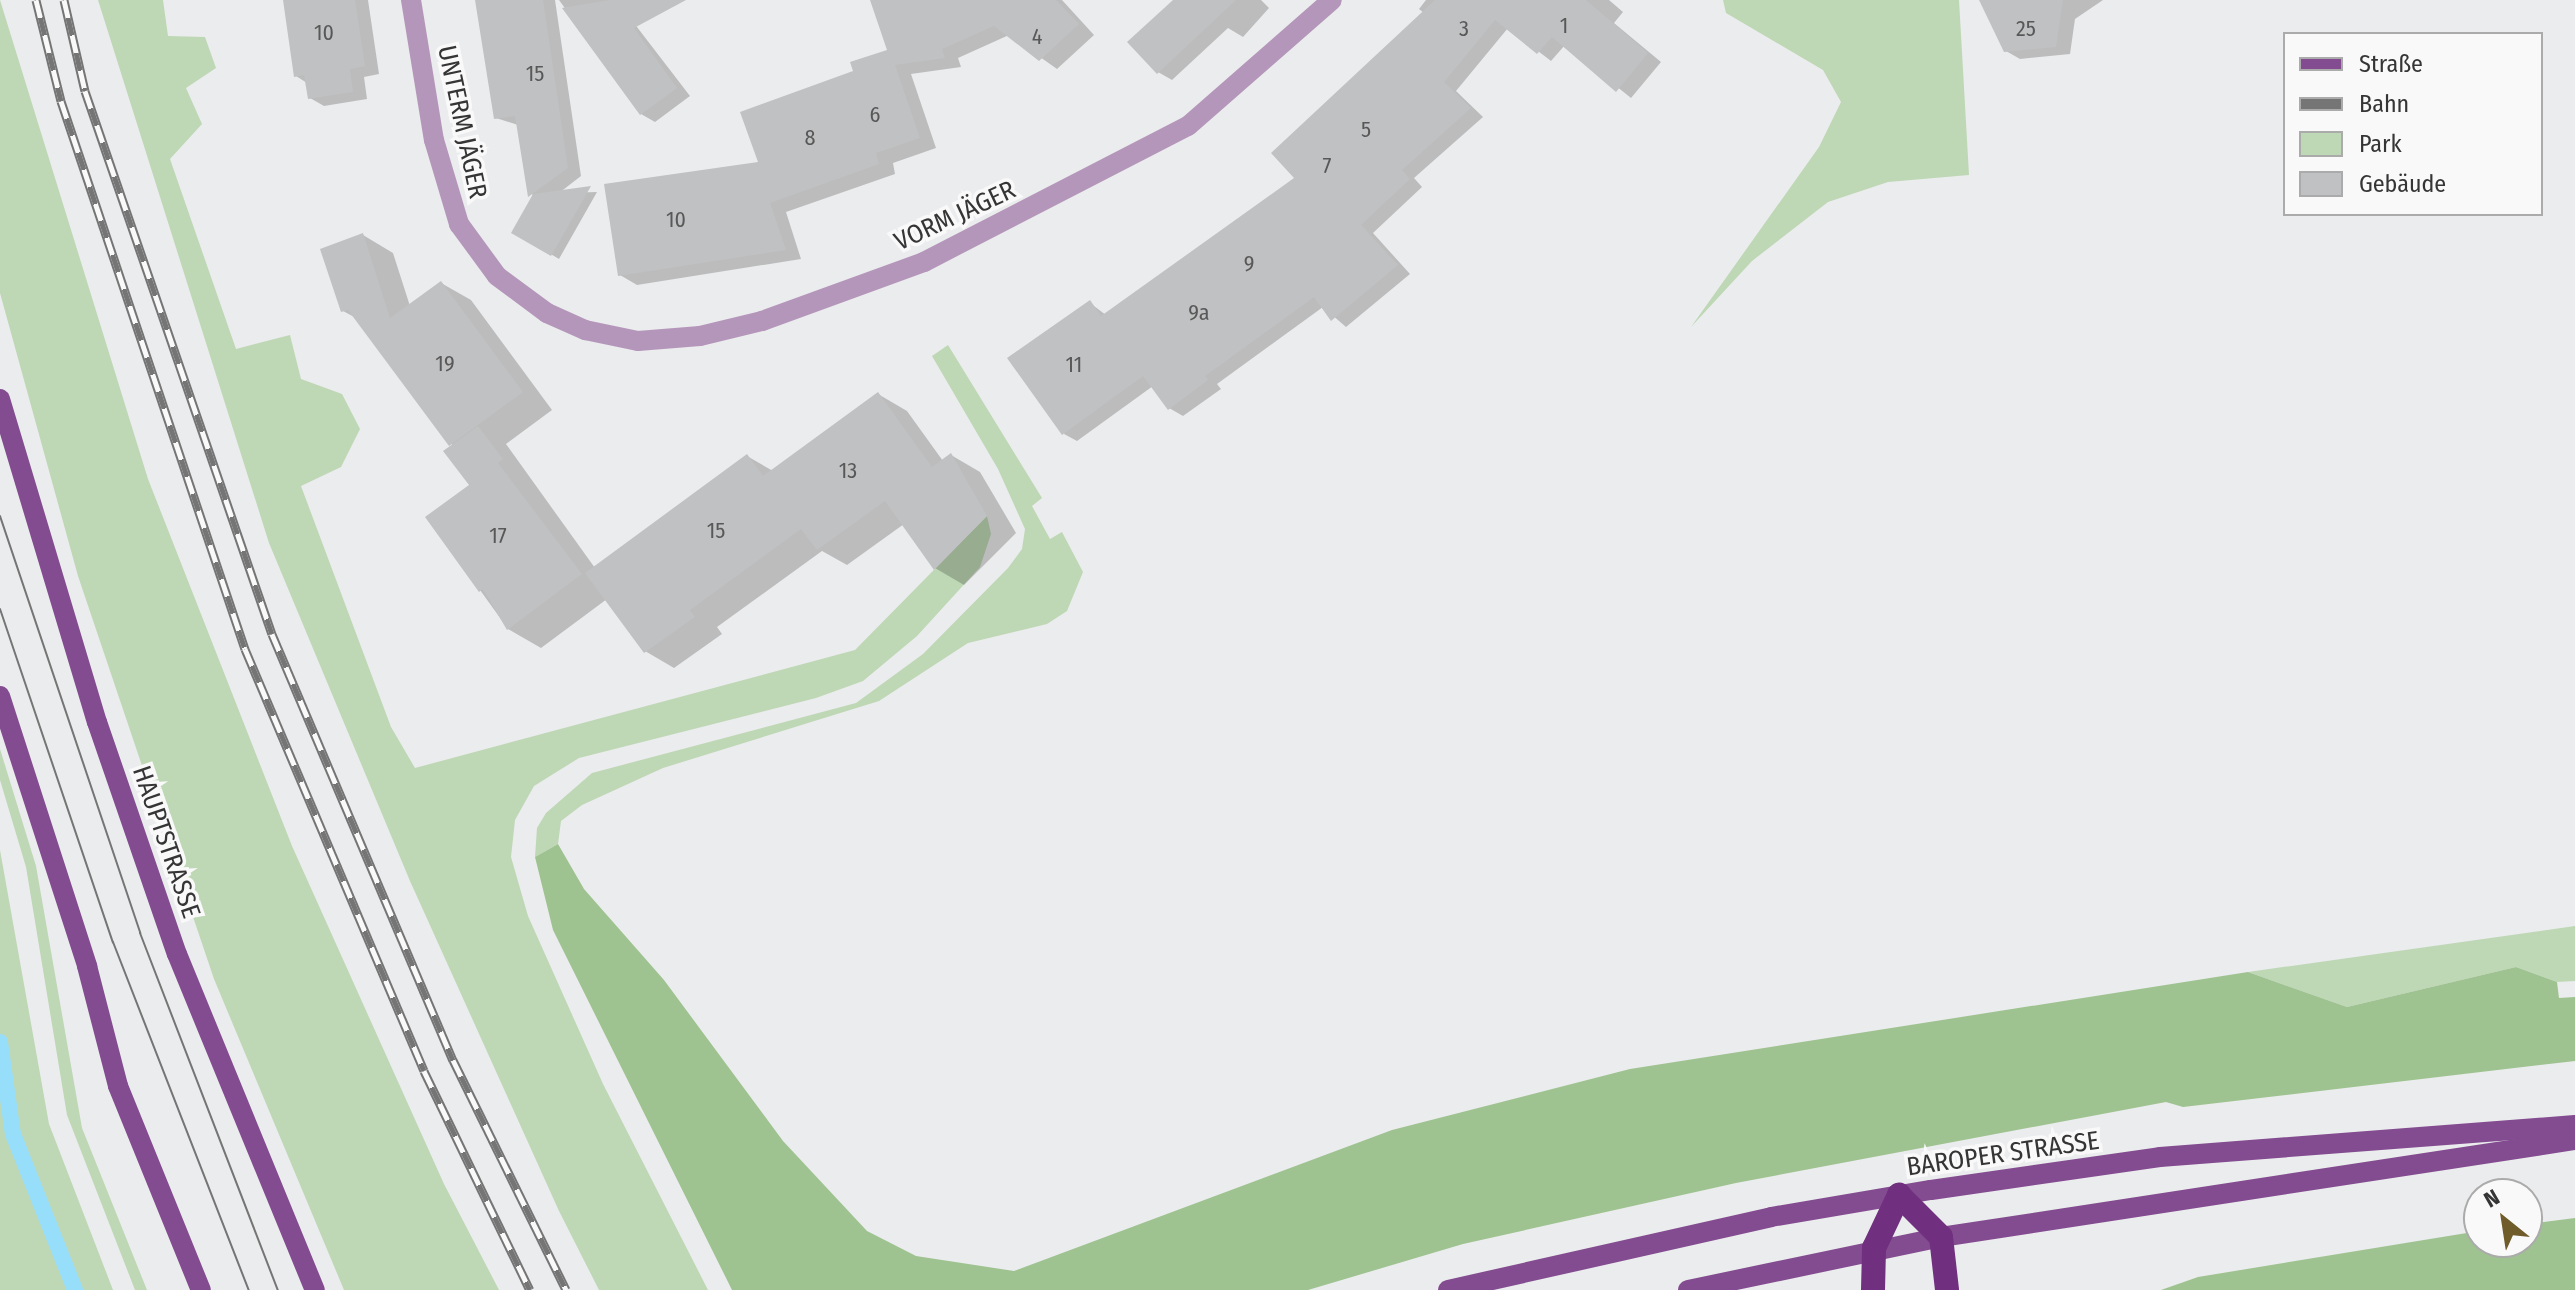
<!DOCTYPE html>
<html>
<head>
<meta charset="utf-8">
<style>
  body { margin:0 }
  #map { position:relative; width:2575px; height:1290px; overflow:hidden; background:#ebeced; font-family:"Fira Sans Condensed",sans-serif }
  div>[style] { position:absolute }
  .green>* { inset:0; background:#bed7b5 }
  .forest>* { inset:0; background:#9ec390 }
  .shadow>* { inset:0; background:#0003 }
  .stream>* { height:16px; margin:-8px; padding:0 8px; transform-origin:8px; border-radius:8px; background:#97defb }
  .building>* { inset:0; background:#c0c1c2 }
  .minor>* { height:20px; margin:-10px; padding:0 10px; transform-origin:10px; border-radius:10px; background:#b596bb }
  .major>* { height:20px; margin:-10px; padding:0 10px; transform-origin:10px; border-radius:10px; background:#834c90 }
  .highway>* { height:24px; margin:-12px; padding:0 12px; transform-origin:12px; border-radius:12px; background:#712f7f }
  .tram>* { height:2px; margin:-1px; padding:0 1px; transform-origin:1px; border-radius:1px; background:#757576 }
  .rail>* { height:9px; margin-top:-4.5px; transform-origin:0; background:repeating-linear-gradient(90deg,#f9f9fa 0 18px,#757576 0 36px); box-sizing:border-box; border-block:2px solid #757576 }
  span { translate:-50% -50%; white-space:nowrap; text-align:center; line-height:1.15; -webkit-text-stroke:7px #f9f9fa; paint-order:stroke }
  .number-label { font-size:22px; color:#585858 }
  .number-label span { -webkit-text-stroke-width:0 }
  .street-label { font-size:26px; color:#353535 }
  .legend { position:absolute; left:2283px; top:32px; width:260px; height:184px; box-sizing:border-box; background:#f9f9fa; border:2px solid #ababab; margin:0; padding:10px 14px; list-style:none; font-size:24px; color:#353535 }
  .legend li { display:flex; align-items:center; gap:16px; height:40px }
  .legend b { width:40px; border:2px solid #ababab }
  .north { position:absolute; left:2463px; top:1178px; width:80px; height:80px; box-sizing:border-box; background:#f9f9fa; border:2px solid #ababab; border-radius:50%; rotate:330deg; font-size:22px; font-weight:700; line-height:32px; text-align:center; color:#353535 }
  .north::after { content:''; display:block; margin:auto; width:28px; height:36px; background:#6f5c2a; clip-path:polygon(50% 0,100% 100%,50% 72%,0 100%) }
</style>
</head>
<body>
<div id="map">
  <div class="green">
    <div style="clip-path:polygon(0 0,148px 479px,292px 846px,444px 1184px,499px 1290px,344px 1290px,214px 979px,78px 576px,0 293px)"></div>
    <div style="clip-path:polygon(98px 0,163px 0,168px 36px,205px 37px,216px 68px,186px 88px,202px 124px,170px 159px,236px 349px,290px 335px,301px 379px,342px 394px,360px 429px,341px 467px,301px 486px,391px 727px,415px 768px,855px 650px,987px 516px,991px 534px,980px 567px,917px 636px,863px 681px,816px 698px,579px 758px,534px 786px,515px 820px,511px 857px,528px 916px,603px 1084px,708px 1290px,599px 1290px,559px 1211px,410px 881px,269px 543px)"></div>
    <div style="clip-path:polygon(1723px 0,1959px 0,1969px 175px,1888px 182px,1828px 202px,1752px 261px,1691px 327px,1819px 147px,1841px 102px,1823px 70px,1726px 13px)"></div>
    <div style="clip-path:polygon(948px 345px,1042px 498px,1032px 506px,1050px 539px,1062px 532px,1083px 572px,1067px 611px,1047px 624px,968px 643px,879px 701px,663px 768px,582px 805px,561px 821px,558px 844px,535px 857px,537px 828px,546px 813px,592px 773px,856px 703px,923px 654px,1008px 568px,1022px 549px,1025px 529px,998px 469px,932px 356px)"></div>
    <div style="clip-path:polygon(0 749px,36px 866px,82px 1128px,147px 1290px,135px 1290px,67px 1115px,26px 867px,0 780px)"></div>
    <div style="clip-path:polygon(0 850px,49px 1124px,113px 1290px,0 1290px)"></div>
    <div style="clip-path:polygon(2575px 926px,2575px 981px,2557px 982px,2516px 967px,2347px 1007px,2248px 972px)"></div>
  </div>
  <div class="forest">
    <div style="clip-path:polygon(558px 844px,584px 889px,664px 980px,783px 1141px,867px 1231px,916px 1256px,1014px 1271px,1392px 1130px,1630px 1069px,2248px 972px,2347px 1007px,2516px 967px,2557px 982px,2559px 998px,2575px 997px,2575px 1061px,2183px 1107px,2166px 1102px,1736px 1183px,1463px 1244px,1308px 1290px,732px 1290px,553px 930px,535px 857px)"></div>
    <div style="clip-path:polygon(2575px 1218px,2575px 1290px,2161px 1290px,2198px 1277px,2479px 1231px,2479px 1242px,2527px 1242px,2527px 1224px)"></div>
  </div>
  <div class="shadow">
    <div style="clip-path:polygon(285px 0,368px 0,379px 74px,364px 77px,367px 99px,324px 106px,310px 98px,307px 83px,296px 76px)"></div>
    <div style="clip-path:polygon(477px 0,555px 0,581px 176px,559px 193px,597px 192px,559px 259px,514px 232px,533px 198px,518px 125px,496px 118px)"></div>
    <div style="clip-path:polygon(559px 0,624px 0,627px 14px,690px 96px,655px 122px,641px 114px)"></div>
    <div style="clip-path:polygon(927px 0,1062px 0,1094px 35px,1057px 69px,1009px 35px,958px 58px,961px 67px,911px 74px,936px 148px,893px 163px,895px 174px,786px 212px,801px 259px,637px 285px,620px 275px,760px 164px,856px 72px,889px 51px)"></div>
    <div style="clip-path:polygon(1175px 0,1261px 0,1269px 8px,1243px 37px,1228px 28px,1172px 80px,1158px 72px)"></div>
    <div style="clip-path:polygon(1426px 0,1609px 0,1623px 12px,1614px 23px,1661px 62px,1631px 98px,1565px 45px,1551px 61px,1508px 28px,1456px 91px,1483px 117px,1414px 178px,1422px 187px,1373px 233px,1410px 274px,1346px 327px,1323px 307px,1217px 384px,1221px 389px,1183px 416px,1169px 408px,1153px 386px,1077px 441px,1064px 434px,1090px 303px,1106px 315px,1297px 178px,1424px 13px,1419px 9px)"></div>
    <div style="clip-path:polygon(1994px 0,2103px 0,2075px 19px,2070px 54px,2020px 59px,2006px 51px)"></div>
    <div style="clip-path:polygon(363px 235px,393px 253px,410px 306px,441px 283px,471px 300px,552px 410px,506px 444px,595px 568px,747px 456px,773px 471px,878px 394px,907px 411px,943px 461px,951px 455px,980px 472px,1016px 533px,964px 585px,935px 568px,904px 524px,847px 565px,822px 551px,717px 627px,722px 634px,674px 668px,645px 651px,607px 599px,541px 648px,508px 629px,480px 590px,472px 485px,453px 446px,358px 319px,343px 311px)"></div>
  </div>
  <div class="stream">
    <div style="left:0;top:1042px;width:93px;rotate:82deg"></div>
    <div style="left:13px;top:1134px;width:168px;rotate:68.3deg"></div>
  </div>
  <div class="building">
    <div style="clip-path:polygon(283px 0,355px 0,365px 66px,350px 69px,353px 92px,308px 99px,304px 75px,294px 77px)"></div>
    <div style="clip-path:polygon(475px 0,543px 0,568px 168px,528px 197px,515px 116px,494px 119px)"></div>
    <div style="clip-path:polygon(610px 0,686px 0,634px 28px,677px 88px,640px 115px,562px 8px)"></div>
    <div style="clip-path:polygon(870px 0,1056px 0,1079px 24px,1039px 61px,994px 26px,942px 49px,945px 58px,895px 65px,920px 138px,876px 153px,879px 164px,770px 203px,786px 250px,618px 276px,604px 184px,758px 162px,740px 112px,853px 71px,850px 62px,887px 50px)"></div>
    <div style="clip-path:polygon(1173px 0,1236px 0,1157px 74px,1127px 42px)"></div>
    <div style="clip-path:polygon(1435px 0,1586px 0,1648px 53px,1616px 92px,1552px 37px,1537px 54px,1495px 20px,1444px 82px,1471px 108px,1402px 170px,1410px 179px,1361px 225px,1398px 265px,1331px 321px,1314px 297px,1205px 376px,1208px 380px,1168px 410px,1143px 376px,1062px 435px,1007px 358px,1090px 300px,1101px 316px,1294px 178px,1271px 153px)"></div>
    <div style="clip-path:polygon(1979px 0,2063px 0,2056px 47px,2004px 52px)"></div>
    <div style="clip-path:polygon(591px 186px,551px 256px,511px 233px,533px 194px)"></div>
    <div style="clip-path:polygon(363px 233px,390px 318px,441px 281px,523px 392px,449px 446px,348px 310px,341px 312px,320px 249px)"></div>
    <div style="clip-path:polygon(878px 392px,932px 467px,951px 453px,987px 516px,934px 570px,885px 501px,817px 550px,801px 529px,690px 610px,695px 617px,644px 653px,585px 573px,747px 454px,763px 476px)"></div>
    <div style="clip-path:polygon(478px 426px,503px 459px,498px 463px,582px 574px,507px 630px,483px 589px,479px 592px,425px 517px,469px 485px,443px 451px)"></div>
  </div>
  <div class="minor">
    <div style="left:411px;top:0;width:142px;rotate:80.7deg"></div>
    <div style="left:434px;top:140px;width:88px;rotate:73.4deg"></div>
    <div style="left:459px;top:224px;width:64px;rotate:53.8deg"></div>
    <div style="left:497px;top:276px;width:62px;rotate:36.5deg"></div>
    <div style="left:547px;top:313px;width:42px;rotate:24.1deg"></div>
    <div style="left:585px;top:330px;width:54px;rotate:11.7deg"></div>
    <div style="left:638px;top:341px;width:62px;rotate:-4.6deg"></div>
    <div style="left:700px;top:336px;width:64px;rotate:-13.6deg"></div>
    <div style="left:762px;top:321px;width:172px;rotate:-20deg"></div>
    <div style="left:924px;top:262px;width:297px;rotate:-27.3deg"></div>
    <div style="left:1188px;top:126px;width:191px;rotate:-41.2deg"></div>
  </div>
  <div class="major">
    <div style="left:0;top:399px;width:337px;rotate:73.3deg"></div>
    <div style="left:97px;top:722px;width:245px;rotate:71deg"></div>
    <div style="left:177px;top:954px;width:363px;rotate:67.7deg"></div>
    <div style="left:0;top:696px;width:284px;rotate:72.1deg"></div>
    <div style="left:87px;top:966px;width:124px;rotate:75.5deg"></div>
    <div style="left:118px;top:1086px;width:220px;rotate:67.9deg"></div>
    <div style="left:1448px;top:1290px;width:331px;rotate:-12.7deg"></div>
    <div style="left:1771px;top:1217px;width:162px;rotate:-9.6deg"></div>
    <div style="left:1931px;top:1190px;width:231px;rotate:-8.2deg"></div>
    <div style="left:2160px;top:1157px;width:416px;rotate:-4.4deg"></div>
    <div style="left:1688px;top:1290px;width:258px;rotate:-11.8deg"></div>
    <div style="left:1941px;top:1237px;width:641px;rotate:-8.7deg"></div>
  </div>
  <div class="highway">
    <div style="left:1873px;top:1290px;width:42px;rotate:-88.6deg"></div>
    <div style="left:1874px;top:1248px;width:59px;rotate:-64.7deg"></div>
    <div style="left:1899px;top:1195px;width:59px;rotate:45deg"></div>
    <div style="left:1941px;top:1237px;width:53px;rotate:83.5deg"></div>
  </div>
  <div class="tram">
    <div style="left:0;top:516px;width:440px;rotate:71.4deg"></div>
    <div style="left:140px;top:933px;width:383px;rotate:68.9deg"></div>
    <div style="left:0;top:609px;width:352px;rotate:71.3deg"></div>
    <div style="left:113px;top:942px;width:374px;rotate:68.7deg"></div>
  </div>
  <div class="rail">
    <div style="left:36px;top:0;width:104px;rotate:76.1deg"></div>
    <div style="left:61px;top:101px;width:578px;rotate:71.44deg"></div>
    <div style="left:245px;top:649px;width:458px;rotate:67deg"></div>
    <div style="left:424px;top:1071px;width:243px;rotate:64.2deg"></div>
    <div style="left:64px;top:0;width:93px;rotate:77deg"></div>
    <div style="left:85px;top:91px;width:574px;rotate:71deg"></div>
    <div style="left:272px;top:634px;width:463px;rotate:67deg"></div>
    <div style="left:453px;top:1060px;width:256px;rotate:63.8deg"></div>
  </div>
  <div class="number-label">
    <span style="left:1564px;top:26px">1</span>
    <span style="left:1464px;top:29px">3</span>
    <span style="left:2026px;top:29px">25</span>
    <span style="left:324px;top:33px">10</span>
    <span style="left:1037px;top:37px">4</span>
    <span style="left:535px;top:74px">15</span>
    <span style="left:875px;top:115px">6</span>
    <span style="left:1366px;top:130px">5</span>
    <span style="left:810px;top:138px">8</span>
    <span style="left:1327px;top:166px">7</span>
    <span style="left:676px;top:220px">10</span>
    <span style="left:1249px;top:264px">9</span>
    <span style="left:1199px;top:313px">9a</span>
    <span style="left:445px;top:364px">19</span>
    <span style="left:1074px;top:365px">11</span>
    <span style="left:848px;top:471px">13</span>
    <span style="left:716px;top:531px">15</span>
    <span style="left:498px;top:536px">17</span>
  </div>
  <div class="street-label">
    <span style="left:462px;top:122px;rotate:78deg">UNTERM JÄGER</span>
    <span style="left:955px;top:216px;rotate:-25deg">VORM JÄGER</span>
    <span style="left:166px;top:842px;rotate:71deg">HAUPTSTRASSE</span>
    <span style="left:2003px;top:1154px;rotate:-8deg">BAROPER STRASSE</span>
  </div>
  <ul class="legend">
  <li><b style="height:10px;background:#834c90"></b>Straße</li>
  <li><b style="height:10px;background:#757576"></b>Bahn</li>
  <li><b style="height:22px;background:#bed7b5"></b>Park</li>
  <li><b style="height:22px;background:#c0c1c2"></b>Gebäude</li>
  </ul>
  <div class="north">N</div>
</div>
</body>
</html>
